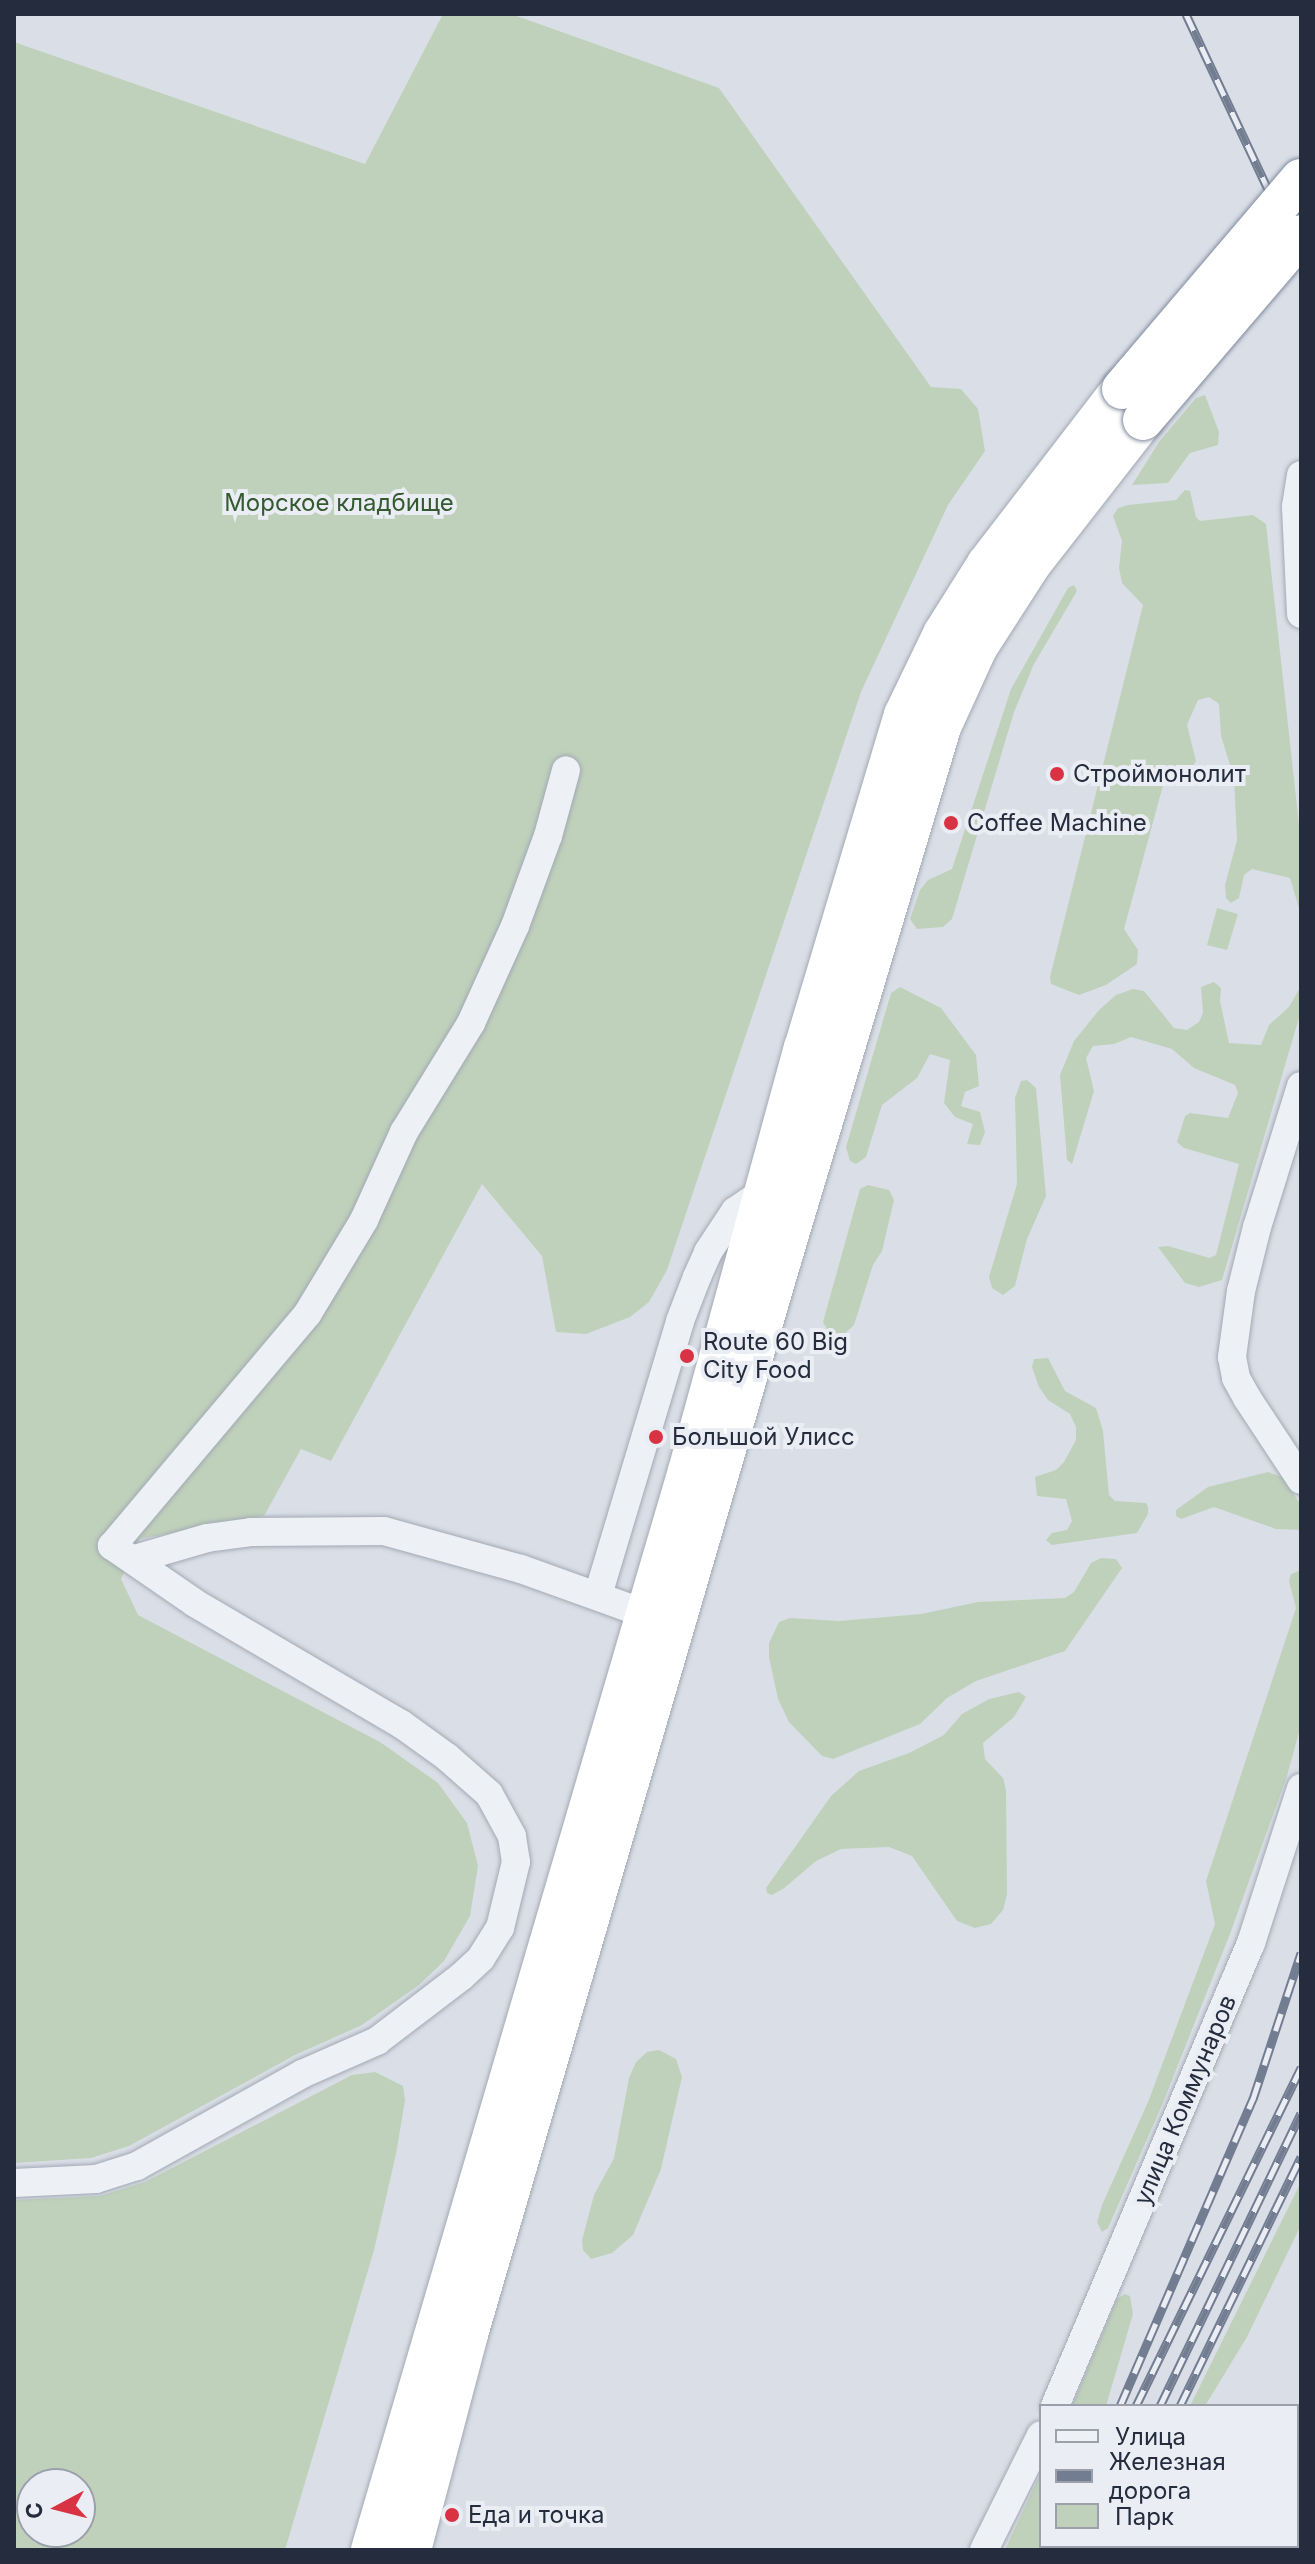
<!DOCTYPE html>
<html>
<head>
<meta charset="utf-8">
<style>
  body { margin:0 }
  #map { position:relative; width:1315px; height:2564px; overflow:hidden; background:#dadfe7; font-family:Inter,sans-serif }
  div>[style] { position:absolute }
  .green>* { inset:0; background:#bfd1bb }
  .roads { filter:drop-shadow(0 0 2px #a3a9b4) drop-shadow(0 0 2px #a3a9b4) }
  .minor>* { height:28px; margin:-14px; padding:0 14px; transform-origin:14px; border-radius:14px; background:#edf0f5 }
  .highway>* { height:40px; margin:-20px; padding:0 20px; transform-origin:20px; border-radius:20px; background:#fff }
  .rail>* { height:9px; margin-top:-4.5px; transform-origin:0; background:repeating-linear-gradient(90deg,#eaeef4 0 18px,#737d91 0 36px); box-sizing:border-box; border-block:2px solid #737d91 }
  .bridges { filter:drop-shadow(0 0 2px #818b9e) drop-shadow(0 0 2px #818b9e) }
  .highway-bridge>* { height:40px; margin:-20px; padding:0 20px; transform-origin:20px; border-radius:20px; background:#fff }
  .dots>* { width:22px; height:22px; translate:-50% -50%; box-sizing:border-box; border:4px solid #eaeef4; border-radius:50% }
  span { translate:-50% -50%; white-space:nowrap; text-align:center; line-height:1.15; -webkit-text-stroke:8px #eaeef4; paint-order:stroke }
  .park-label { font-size:24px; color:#355a30 }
  .poi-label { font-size:24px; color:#242c3d }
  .left { translate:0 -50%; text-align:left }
  .street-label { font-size:24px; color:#242c3d }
  .frame { position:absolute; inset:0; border:16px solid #242c3d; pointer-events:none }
  .legend { position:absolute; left:1039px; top:2404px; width:260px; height:144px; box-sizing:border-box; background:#eaeef4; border:2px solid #9ba0ab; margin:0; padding:10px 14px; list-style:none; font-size:24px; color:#242c3d }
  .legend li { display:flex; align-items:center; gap:16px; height:40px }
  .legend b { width:40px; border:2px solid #9ba0ab }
  .north { position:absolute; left:16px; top:2468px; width:80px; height:80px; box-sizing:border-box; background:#eaeef4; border:2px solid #9ba0ab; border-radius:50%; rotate:263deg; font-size:22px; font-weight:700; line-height:32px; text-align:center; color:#242c3d }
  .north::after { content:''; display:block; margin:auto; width:28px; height:36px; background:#d93242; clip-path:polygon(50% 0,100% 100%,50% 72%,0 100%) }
</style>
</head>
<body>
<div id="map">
  <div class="green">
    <div style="clip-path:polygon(443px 14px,511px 14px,719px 88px,931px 387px,961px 389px,978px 409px,985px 451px,948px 505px,861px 692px,667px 1270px,649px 1302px,630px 1317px,586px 1334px,556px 1332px,542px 1256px,482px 1184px,331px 1461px,301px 1449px,264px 1516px,139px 1539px,121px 1579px,138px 1615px,380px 1742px,438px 1783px,467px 1823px,478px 1866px,470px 1916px,444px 1961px,419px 1985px,362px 2025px,295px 2055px,129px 2146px,91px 2158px,14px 2163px,14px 42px,365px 164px)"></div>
    <div style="clip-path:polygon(1205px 395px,1219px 432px,1218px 445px,1190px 453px,1168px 483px,1132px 485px,1159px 442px,1196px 398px)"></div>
    <div style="clip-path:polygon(1185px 490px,1190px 491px,1196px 517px,1200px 521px,1253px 515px,1266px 524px,1301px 843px,1301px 915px,1290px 878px,1252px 869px,1244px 875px,1239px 898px,1231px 903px,1226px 898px,1225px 885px,1237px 840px,1234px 778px,1221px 736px,1219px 704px,1209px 697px,1198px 700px,1187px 725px,1196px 761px,1189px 772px,1170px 772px,1165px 778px,1124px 929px,1138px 950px,1137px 964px,1106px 985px,1079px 995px,1051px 984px,1050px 977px,1143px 605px,1122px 583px,1119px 568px,1122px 541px,1113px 516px,1118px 508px,1128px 505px,1176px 500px)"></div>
    <div style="clip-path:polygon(1074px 585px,1077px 591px,1034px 664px,1014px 712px,952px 919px,943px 927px,917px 929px,910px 919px,920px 890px,928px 880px,952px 869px,1011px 689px,1068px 588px)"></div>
    <div style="clip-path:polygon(1217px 908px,1238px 914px,1227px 950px,1207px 945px)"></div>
    <div style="clip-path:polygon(1214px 982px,1221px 988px,1220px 1001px,1229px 1043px,1261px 1045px,1269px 1025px,1289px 1007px,1301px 986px,1301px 1011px,1222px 1280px,1199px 1287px,1185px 1283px,1158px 1247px,1168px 1246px,1210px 1258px,1216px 1255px,1239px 1164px,1184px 1148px,1177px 1142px,1185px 1116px,1190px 1113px,1228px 1118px,1238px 1093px,1235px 1085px,1194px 1068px,1172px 1049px,1131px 1037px,1114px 1044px,1093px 1046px,1086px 1058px,1094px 1091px,1072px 1164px,1067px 1160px,1060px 1075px,1074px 1041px,1099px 1010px,1116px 995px,1133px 989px,1144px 991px,1174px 1028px,1187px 1030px,1199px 1022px,1203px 1013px,1201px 987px)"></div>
    <div style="clip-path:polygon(900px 987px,941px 1008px,976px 1055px,979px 1086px,965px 1092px,961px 1106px,980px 1112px,985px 1132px,980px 1145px,967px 1144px,973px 1124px,955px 1117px,944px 1103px,950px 1060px,930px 1054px,917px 1078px,882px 1105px,866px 1157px,856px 1164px,850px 1161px,846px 1147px,891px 993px)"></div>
    <div style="clip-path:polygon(1027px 1080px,1036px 1088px,1046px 1196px,1027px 1239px,1015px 1286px,1003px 1295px,992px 1288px,989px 1277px,1017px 1184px,1015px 1098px,1021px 1081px)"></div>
    <div style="clip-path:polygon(868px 1185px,889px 1190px,894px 1200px,882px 1251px,873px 1265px,854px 1325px,840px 1338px,831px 1336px,823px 1322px,860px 1189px)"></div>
    <div style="clip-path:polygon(1048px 1358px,1065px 1391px,1096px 1408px,1103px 1431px,1109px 1495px,1115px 1501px,1146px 1503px,1148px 1507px,1148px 1514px,1137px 1533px,1052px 1545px,1046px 1540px,1052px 1533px,1067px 1530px,1072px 1521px,1066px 1499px,1037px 1496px,1035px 1477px,1056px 1470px,1064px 1462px,1076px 1440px,1076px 1427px,1070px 1414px,1048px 1400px,1039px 1387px,1032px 1367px,1034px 1359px)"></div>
    <div style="clip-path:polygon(1268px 1472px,1282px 1477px,1301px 1505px,1301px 1530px,1276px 1529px,1214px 1507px,1181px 1519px,1176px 1516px,1176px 1510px,1208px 1487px)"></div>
    <div style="clip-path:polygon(1101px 1558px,1116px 1559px,1122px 1568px,1065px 1651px,976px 1681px,947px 1698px,920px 1724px,833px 1759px,822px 1756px,789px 1722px,778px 1699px,769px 1657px,769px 1643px,779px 1622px,790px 1618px,839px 1621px,921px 1614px,978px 1602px,1065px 1598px,1074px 1592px,1091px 1563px)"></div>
    <div style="clip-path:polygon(1301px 1570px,1301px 1725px,1287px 1776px,1230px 1934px,1162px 2105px,1108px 2228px,1102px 2232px,1097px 2222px,1102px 2205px,1148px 2102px,1215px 1924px,1206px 1881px,1296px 1608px,1289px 1581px,1291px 1574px)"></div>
    <div style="clip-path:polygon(1019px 1692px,1026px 1697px,1014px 1717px,983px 1743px,985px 1759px,1003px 1778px,1006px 1790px,1007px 1894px,1003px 1910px,991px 1924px,975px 1928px,957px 1921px,912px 1856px,889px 1847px,841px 1849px,816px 1861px,783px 1889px,772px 1895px,767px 1893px,766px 1888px,831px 1796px,859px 1771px,909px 1753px,944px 1735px,962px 1714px,989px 1699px)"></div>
    <div style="clip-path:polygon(659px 2050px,676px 2059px,682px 2077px,661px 2169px,633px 2235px,612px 2253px,591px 2259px,583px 2250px,582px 2240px,594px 2195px,614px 2158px,629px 2078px,636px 2062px,647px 2052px)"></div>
    <div style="clip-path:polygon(evenodd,375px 2072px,403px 2086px,405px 2100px,396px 2154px,374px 2250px,285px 2550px,14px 2550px,14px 2200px,100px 2196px,145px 2182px,352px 2075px,375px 2072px,32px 2484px,80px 2484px,80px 2532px,32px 2532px,32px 2484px)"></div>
    <div style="clip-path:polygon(1301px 2182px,1301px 2225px,1247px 2337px,1205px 2406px,1190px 2406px)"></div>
    <div style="clip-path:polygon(1125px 2294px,1130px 2296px,1133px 2314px,1106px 2406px,1072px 2406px,1117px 2299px)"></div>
    <div style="clip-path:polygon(1041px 2472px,1041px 2546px,1051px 2546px,1049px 2550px,1005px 2550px)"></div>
  </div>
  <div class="roads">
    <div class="minor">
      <div style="left:1301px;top:475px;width:32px;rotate:99deg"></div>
      <div style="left:1296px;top:507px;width:107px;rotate:87.3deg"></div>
      <div style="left:1301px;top:1086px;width:148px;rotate:107.3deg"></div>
      <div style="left:1257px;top:1227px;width:66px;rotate:104deg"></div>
      <div style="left:1241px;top:1291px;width:67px;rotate:97.8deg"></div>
      <div style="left:1232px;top:1357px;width:21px;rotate:79deg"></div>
      <div style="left:1236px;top:1378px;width:23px;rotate:61deg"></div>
      <div style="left:1247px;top:1398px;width:98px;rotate:56.6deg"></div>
      <div style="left:135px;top:1559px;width:75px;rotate:-16.3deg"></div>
      <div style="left:207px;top:1538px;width:44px;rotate:-7.8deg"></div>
      <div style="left:251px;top:1532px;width:133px;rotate:-0.4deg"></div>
      <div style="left:384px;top:1531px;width:142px;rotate:15.5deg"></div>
      <div style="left:521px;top:1569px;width:133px;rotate:19.8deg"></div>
      <div style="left:598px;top:1595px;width:286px;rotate:-73.3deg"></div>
      <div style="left:680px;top:1321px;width:47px;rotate:-68.9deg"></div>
      <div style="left:697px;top:1277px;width:27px;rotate:-66deg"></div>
      <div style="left:708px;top:1252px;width:49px;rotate:-56.6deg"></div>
      <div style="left:735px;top:1211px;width:36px;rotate:-34deg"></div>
      <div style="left:14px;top:2183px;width:82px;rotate:-2.8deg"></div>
      <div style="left:96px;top:2179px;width:43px;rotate:-17.6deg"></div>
      <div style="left:137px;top:2166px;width:189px;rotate:-29.1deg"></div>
      <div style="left:302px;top:2074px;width:82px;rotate:-23.7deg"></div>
      <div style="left:377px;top:2041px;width:107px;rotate:-37.4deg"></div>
      <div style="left:462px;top:1976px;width:26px;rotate:-43deg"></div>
      <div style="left:481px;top:1958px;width:36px;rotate:-58deg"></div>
      <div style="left:500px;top:1928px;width:68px;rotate:-76.4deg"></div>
      <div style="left:516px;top:1862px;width:26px;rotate:-99deg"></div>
      <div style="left:512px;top:1836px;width:48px;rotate:-118.7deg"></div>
      <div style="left:489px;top:1794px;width:56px;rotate:-138.6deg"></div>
      <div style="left:447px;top:1757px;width:57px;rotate:-144.3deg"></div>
      <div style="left:401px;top:1724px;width:239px;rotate:-149.6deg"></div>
      <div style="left:195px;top:1603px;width:101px;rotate:-145.5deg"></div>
      <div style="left:112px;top:1546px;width:304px;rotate:-49.9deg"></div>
      <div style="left:308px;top:1313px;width:109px;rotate:-58.9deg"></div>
      <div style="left:364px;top:1220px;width:97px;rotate:-65.6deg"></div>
      <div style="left:404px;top:1132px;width:128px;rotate:-58.4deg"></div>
      <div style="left:471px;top:1023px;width:107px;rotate:-65.6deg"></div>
      <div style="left:515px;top:926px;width:96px;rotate:-69.9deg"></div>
      <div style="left:548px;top:836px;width:68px;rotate:-74.7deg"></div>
      <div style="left:1055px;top:2406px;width:503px;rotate:-67.06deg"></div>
      <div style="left:1251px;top:1943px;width:163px;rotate:-72.1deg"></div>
      <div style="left:984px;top:2550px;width:128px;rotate:-63.6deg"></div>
    </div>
    <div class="highway">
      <div style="left:371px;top:2550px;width:1125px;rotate:-73.63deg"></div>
      <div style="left:688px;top:1471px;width:439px;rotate:-74.7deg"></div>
      <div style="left:804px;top:1048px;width:348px;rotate:-73.3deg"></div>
      <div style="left:904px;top:715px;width:90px;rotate:-64.3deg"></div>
      <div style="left:943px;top:634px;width:83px;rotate:-57.8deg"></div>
      <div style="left:987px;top:564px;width:221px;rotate:-52.4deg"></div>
      <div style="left:411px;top:2550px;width:223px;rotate:-75.2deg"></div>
      <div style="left:468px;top:2334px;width:1107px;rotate:-73.74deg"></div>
      <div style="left:778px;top:1271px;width:568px;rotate:-73.32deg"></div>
      <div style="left:941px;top:727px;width:87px;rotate:-65.5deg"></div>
      <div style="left:977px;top:648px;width:100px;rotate:-57.3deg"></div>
      <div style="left:1031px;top:564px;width:182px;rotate:-52.1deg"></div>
    </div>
  </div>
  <div class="rail">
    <div style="left:1186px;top:14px;width:271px;rotate:64.9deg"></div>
    <div style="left:1120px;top:2406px;width:335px;rotate:-66.6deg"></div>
    <div style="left:1253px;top:2099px;width:154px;rotate:-71.8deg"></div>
    <div style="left:1136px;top:2406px;width:377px;rotate:-64deg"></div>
    <div style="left:1160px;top:2406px;width:325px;rotate:-64.3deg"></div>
    <div style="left:1180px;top:2406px;width:277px;rotate:-64.1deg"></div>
    <div style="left:1066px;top:2550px;width:4px;rotate:-63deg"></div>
    <div style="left:1085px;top:2550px;width:5px;rotate:-53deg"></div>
  </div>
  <div class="bridges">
    <div class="highway-bridge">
      <div style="left:1122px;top:389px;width:276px;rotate:-49.6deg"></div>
      <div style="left:1143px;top:420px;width:243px;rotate:-49.5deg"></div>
    </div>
  </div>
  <div class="dots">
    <div style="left:1057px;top:774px;background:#d93242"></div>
    <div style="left:951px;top:823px;background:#d93242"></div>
    <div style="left:687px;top:1356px;background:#d93242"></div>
    <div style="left:656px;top:1437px;background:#d93242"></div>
    <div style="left:452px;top:2515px;background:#d93242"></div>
  </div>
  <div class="park-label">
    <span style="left:339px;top:503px">Морское кладбище</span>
  </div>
  <div class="poi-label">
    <span class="left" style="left:1073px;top:774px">Строймонолит</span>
    <span class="left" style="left:967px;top:823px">Coffee Machine</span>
    <span class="left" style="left:703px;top:1356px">Route 60 Big<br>City Food</span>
    <span class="left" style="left:672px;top:1437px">Большой Улисс</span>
    <span class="left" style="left:468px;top:2515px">Еда и точка</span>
  </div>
  <div class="street-label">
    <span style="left:1185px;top:2100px;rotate:-67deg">улица Коммунаров</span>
  </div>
  <div class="frame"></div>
  <ul class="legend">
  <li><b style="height:10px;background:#edf0f5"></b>Улица</li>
  <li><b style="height:10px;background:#737d91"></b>Железная дорога</li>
  <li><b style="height:22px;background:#bfd1bb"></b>Парк</li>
  </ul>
  <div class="north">С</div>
</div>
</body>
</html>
